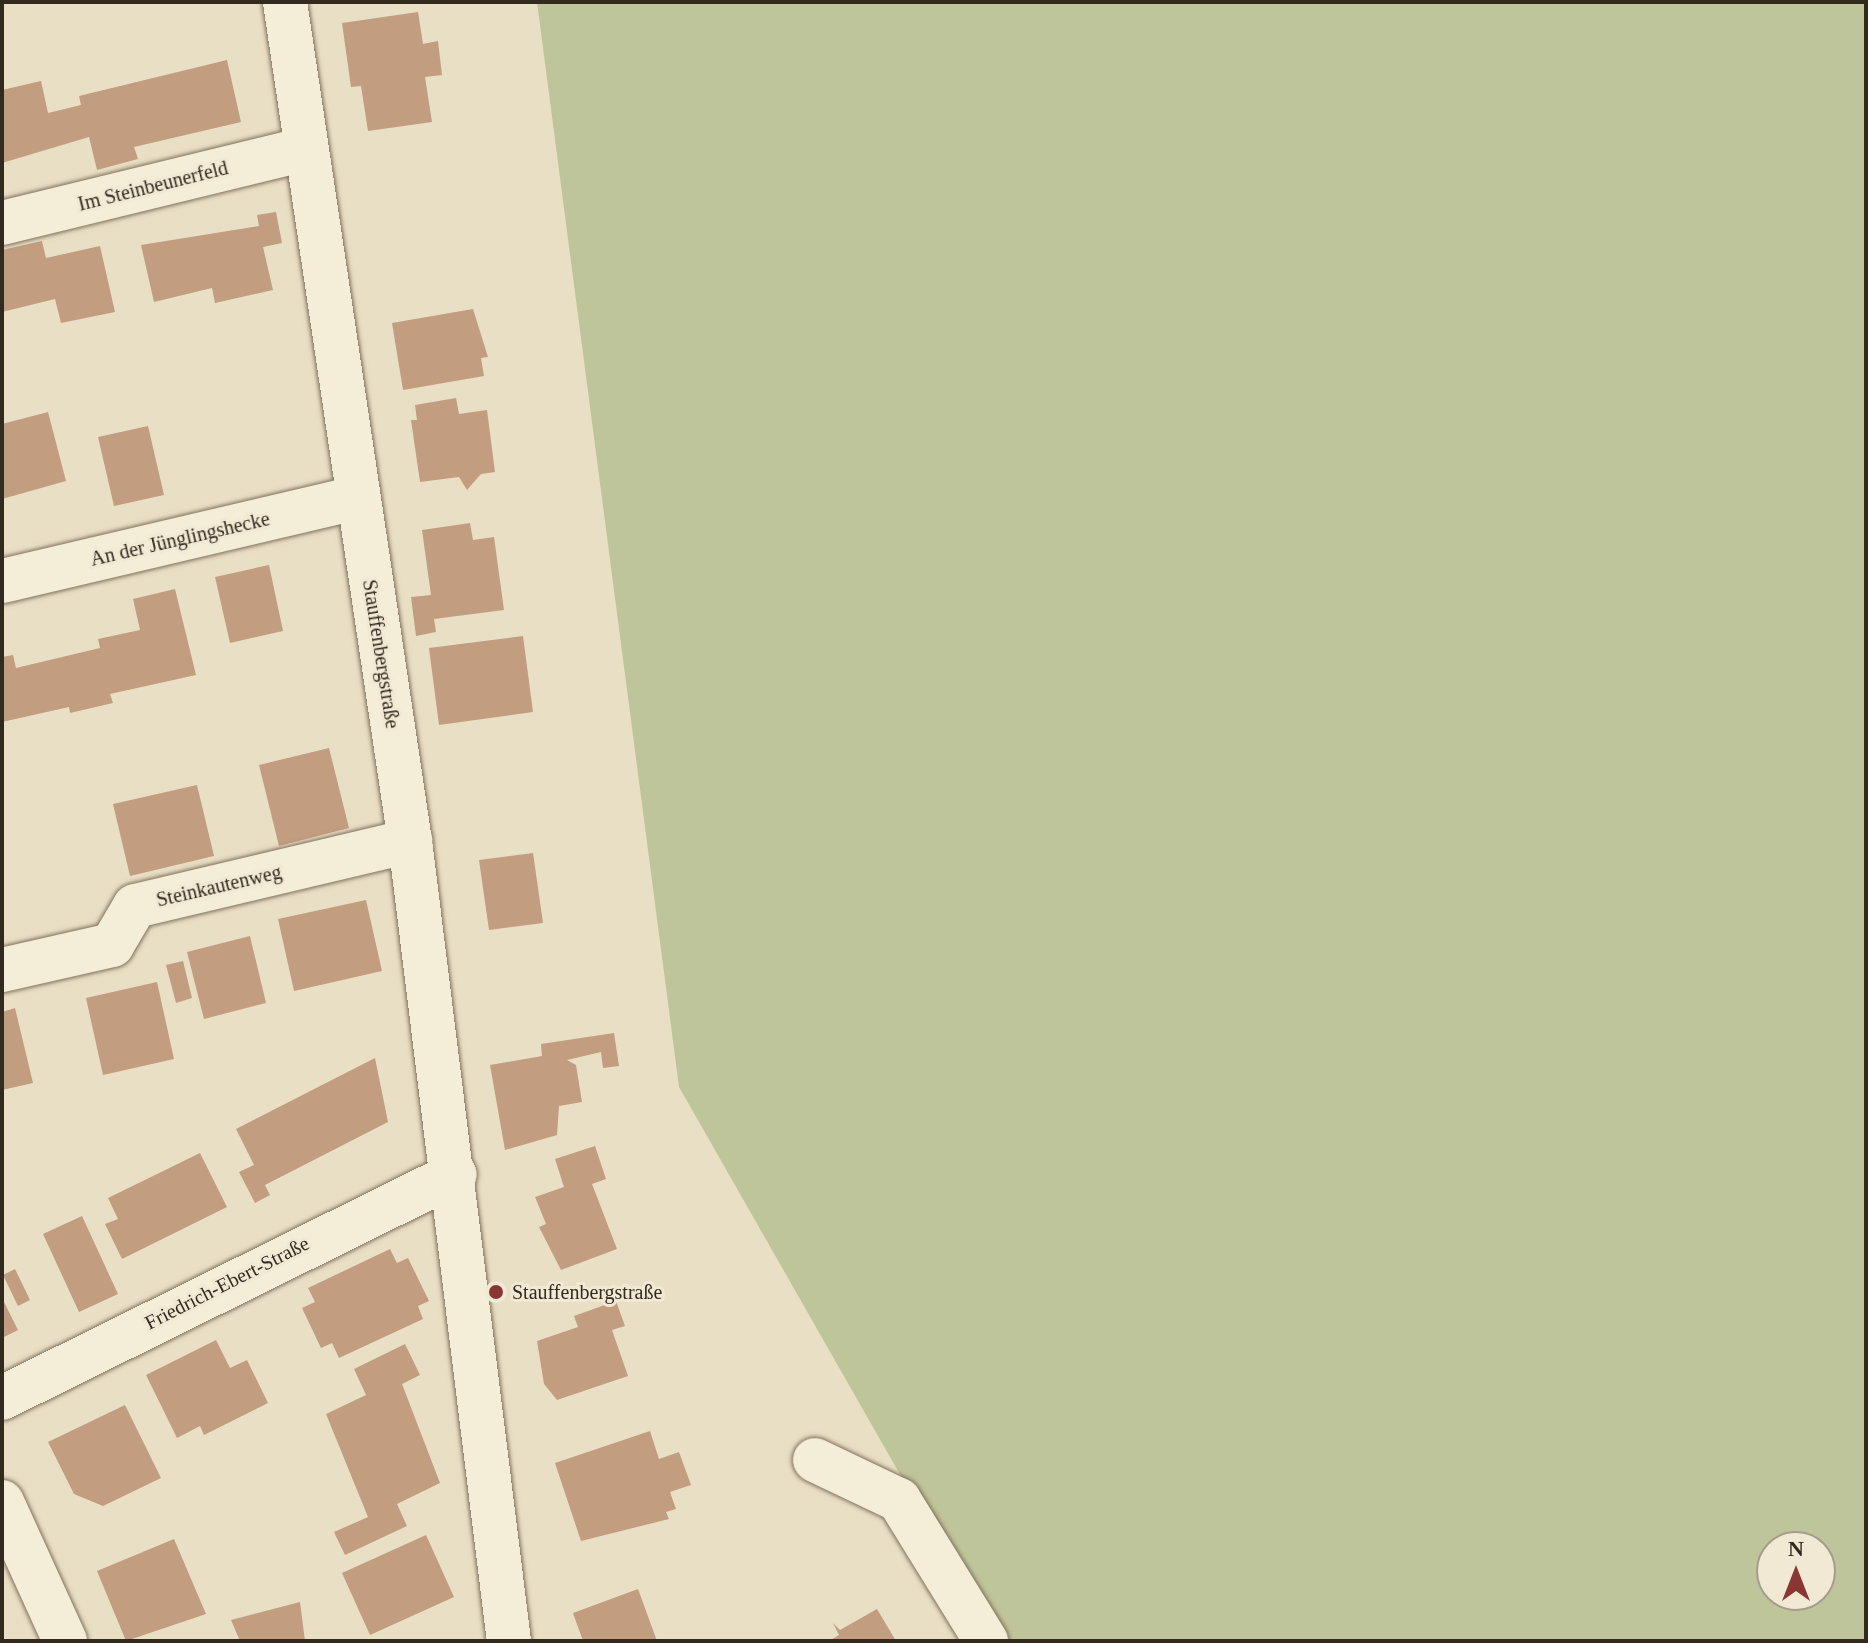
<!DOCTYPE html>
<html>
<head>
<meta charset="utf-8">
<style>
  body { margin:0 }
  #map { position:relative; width:1868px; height:1643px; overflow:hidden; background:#e9dfc5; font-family:"Times New Roman",serif }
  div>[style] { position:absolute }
  .green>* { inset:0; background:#bfc59a }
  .building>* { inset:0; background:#c29d7f }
  .roads { filter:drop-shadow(0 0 2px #81725d) drop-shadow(0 0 2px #81725d) }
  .minor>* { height:44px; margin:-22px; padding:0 22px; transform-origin:22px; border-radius:22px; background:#f4edd7 }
  .dots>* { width:22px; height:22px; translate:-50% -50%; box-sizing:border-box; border:4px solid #f1e9d4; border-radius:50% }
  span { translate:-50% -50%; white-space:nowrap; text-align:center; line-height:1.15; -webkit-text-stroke:6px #f1e9d4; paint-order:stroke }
  .street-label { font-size:20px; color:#332a1f }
  .poi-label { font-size:20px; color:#332a1f }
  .left { translate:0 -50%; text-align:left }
  .frame { position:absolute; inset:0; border:4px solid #332a1f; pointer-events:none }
  .north { position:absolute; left:1756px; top:1531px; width:80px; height:80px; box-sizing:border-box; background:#f1e9d4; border:2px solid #a59d8c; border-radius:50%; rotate:0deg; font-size:22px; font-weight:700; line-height:32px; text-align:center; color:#332a1f }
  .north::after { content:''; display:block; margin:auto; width:28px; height:36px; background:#893634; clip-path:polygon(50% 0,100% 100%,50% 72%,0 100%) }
</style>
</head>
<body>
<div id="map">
  <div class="green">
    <div style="clip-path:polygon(evenodd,537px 2px,1866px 2px,1866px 1641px,995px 1641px,679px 1087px,537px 2px,1772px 1547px,1820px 1547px,1820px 1595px,1772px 1595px,1772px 1547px)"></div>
  </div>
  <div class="building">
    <div style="clip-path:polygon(418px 12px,423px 44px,438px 41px,442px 75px,425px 77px,432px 122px,368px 131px,361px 86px,351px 87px,342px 23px)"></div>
    <div style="clip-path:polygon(227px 60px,241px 122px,134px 147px,138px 159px,97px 170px,89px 137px,2px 163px,2px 90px,41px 81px,48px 113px,81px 105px,79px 96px)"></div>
    <div style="clip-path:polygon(276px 212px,282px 243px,263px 247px,273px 290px,215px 303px,212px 288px,154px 302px,141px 245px,259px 226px,257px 215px)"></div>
    <div style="clip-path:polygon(42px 241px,46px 258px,100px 246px,115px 312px,61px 323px,55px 299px,2px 312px,2px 250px)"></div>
    <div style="clip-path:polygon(473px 309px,488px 357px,481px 358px,484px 376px,403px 390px,392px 323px)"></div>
    <div style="clip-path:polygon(456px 398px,459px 414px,487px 410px,495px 472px,481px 474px,467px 490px,459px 477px,420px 482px,411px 420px,417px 420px,415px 405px)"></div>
    <div style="clip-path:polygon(48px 412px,66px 481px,2px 499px,2px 424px)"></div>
    <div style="clip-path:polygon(148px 426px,164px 495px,114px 506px,98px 437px)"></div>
    <div style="clip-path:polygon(470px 523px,473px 540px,494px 537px,504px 610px,434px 619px,436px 632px,416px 636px,411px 597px,431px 595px,422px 530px)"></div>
    <div style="clip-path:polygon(269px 565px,283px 631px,230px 643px,215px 577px)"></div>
    <div style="clip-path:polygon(175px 589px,196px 675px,110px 694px,113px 703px,70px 713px,69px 707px,2px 722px,2px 657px,13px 655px,16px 668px,100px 648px,98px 639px,140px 630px,133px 599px)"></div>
    <div style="clip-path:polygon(523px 636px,533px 712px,439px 725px,429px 648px)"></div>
    <div style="clip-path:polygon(329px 748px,349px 828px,279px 846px,259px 765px)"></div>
    <div style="clip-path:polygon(197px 785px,214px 856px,130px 876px,113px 804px)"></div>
    <div style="clip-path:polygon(533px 853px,543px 923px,489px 930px,479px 860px)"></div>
    <div style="clip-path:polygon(366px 900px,382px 971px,294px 991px,278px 919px)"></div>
    <div style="clip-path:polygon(250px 936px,266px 1003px,204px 1019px,187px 952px)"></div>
    <div style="clip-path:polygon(183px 961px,192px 998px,176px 1003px,166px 965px)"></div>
    <div style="clip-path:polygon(157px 982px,174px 1059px,103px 1075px,86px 998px)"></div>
    <div style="clip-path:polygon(15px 1008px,33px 1083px,2px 1090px,2px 1012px)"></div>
    <div style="clip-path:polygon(614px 1033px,619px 1066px,603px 1068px,601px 1052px,567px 1060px,576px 1065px,582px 1102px,559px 1106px,557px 1135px,505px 1150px,490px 1065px,542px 1056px,541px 1044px)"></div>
    <div style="clip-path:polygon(375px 1058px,388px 1122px,265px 1185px,270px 1195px,255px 1203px,239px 1172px,254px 1165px,236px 1129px)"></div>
    <div style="clip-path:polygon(595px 1146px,606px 1179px,592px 1184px,617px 1249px,561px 1270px,539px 1227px,546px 1224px,535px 1197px,564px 1187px,555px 1159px)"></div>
    <div style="clip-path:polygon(200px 1153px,227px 1207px,122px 1259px,105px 1224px,118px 1219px,108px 1198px)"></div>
    <div style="clip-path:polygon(82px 1216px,118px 1294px,79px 1312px,43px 1234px)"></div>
    <div style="clip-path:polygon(390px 1249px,397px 1263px,408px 1258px,429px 1301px,418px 1306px,423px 1319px,339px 1358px,332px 1343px,321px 1348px,302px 1308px,315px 1302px,308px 1288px)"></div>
    <div style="clip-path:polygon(15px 1269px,30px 1300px,18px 1306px,3px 1275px)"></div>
    <div style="clip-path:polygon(2px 1298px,18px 1330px,2px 1338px)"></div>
    <div style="clip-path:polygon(616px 1301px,625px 1326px,612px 1330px,628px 1376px,557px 1400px,544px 1384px,537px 1341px,578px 1327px,574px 1316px)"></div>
    <div style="clip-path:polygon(216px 1340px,230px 1368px,247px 1360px,268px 1403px,204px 1435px,200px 1426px,177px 1438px,146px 1375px)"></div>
    <div style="clip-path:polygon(405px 1344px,420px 1375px,402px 1384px,440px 1483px,397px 1504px,407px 1526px,345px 1555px,334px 1532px,368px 1517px,326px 1414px,366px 1395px,354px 1369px)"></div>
    <div style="clip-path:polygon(125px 1405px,161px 1478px,103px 1506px,74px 1494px,48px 1442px)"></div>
    <div style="clip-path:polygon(650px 1431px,659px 1459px,679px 1452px,691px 1485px,670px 1492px,676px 1509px,666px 1512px,669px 1519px,581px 1541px,555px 1463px)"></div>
    <div style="clip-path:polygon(426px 1535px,454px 1597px,370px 1635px,342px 1573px)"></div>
    <div style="clip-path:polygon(174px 1539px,206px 1614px,126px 1641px,97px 1571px)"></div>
    <div style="clip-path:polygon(638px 1589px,657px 1641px,583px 1641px,573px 1613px)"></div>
    <div style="clip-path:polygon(300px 1602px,305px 1641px,240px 1641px,231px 1620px)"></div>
    <div style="clip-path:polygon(877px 1609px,896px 1641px,829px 1641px,839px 1635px,833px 1623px,840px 1630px)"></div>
  </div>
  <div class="roads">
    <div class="minor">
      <div style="left:285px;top:2px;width:848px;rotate:81.53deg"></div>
      <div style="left:410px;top:841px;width:806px;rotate:82.95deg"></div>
      <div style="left:2px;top:223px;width:312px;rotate:-13.7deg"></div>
      <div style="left:2px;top:581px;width:365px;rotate:-13.2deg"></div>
      <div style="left:2px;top:970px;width:113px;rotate:-12.8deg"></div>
      <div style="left:112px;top:945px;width:45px;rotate:-59.5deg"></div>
      <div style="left:135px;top:906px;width:283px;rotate:-13.3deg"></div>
      <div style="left:2px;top:1398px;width:505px;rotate:-26.31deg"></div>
      <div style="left:815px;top:1460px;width:93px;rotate:25.5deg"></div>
      <div style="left:899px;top:1500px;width:166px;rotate:58.3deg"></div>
      <div style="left:2px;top:1502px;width:153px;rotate:65.6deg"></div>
    </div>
  </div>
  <div class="dots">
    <div style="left:496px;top:1292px;background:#893634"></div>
  </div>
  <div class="street-label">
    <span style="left:153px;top:186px;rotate:-14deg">Im Steinbeunerfeld</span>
    <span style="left:180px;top:539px;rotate:-13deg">An der Jünglingshecke</span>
    <span style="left:381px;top:654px;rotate:81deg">Stauffenbergstraße</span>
    <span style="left:219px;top:886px;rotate:-13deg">Steinkautenweg</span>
    <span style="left:227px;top:1283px;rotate:-27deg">Friedrich-Ebert-Straße</span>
  </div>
  <div class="poi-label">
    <span class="left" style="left:512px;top:1292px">Stauffenbergstraße</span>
  </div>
  <div class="frame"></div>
  <div class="north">N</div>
</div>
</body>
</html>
